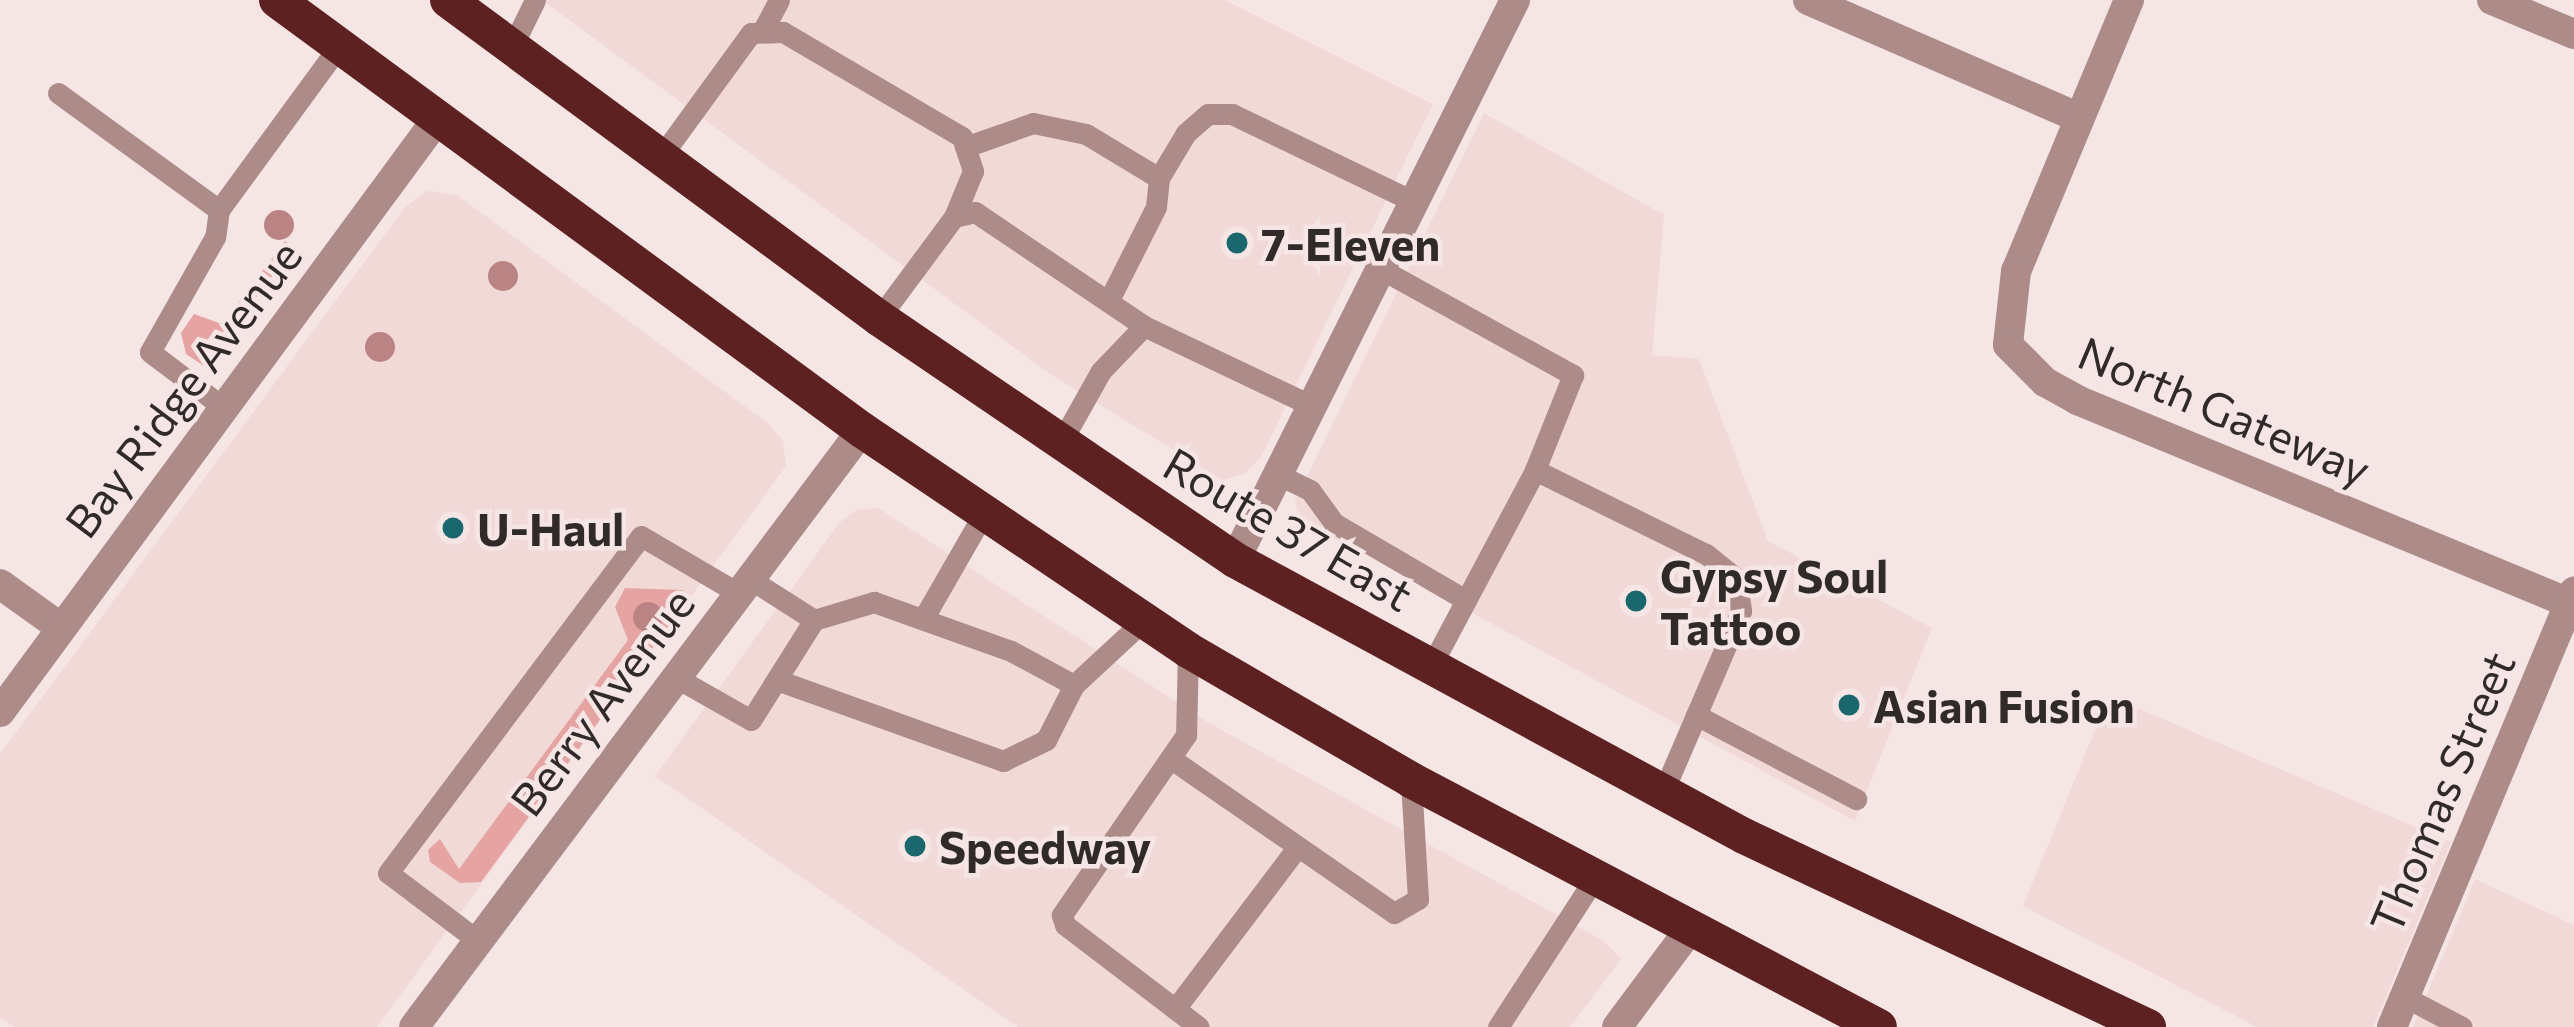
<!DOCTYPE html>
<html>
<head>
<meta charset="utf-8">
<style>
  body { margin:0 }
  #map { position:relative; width:2574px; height:1027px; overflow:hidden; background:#f5e6e5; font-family:Commissioner,sans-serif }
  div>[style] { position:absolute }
  .built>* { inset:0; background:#f1d9d7 }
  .green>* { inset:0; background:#e5a4a1 }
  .lane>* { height:21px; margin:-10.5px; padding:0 10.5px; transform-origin:10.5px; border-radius:10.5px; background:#ac8b89 }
  .street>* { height:30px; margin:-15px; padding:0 15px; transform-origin:15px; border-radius:15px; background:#ac8b89 }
  .highway>* { height:36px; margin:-18px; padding:0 18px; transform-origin:18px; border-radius:18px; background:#5d2122 }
  .trees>* { width:30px; height:30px; margin:-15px; border-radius:50%; background:#ba8485 }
  .dots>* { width:33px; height:33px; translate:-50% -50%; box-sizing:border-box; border:6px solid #f5e6e5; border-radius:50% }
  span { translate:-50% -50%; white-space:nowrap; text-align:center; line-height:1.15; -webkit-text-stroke:9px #f5e6e5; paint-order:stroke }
  .poi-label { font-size:45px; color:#302b2a; font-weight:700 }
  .left { translate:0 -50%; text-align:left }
  .street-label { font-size:45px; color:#302b2a }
</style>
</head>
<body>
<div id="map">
  <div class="built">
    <div style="clip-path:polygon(542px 0,1225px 0,1433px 104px,1261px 457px,1244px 474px,1222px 480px,1050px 374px)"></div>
    <div style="clip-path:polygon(1484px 113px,1664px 215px,1652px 355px,1699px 359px,1768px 541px,1932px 628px,1855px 821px,1299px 519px,1295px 501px)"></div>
    <div style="clip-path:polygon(427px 191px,457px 195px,770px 425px,783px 441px,786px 466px,377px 1027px,15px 1027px,0 1018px,0 754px,405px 207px)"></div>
    <div style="clip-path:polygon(878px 508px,1209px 723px,1604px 941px,1621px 959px,1570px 1027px,1018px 1027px,655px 776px,839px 523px,856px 510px)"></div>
    <div style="clip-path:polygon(2109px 696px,2451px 842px,2373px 1027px,2257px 1027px,2023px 906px)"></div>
    <div style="clip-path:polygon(2475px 879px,2574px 925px,2574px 1027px,2413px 1027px)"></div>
  </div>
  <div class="green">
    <div style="clip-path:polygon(285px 241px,294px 247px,204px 366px,186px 354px,181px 333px,194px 314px,222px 324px)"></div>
    <div style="clip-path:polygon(625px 588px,682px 590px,690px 597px,481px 882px,460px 883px,430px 862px,428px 850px,440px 839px,459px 869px,628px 640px,615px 607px)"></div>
  </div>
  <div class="lane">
    <div style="left:762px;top:32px;width:36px;rotate:-62deg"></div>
    <div style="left:512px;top:47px;width:52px;rotate:-63.9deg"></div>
    <div style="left:58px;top:93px;width:199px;rotate:36deg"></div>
    <div style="left:219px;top:210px;width:203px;rotate:-53.8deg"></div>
    <div style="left:965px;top:147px;width:72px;rotate:-19.4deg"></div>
    <div style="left:1033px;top:123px;width:54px;rotate:11.7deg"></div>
    <div style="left:1086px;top:134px;width:85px;rotate:31.1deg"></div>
    <div style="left:1159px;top:178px;width:29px;rotate:96deg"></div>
    <div style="left:1156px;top:207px;width:106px;rotate:116.8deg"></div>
    <div style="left:662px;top:155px;width:151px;rotate:-53.9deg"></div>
    <div style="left:751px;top:33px;width:32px;rotate:-2deg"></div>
    <div style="left:783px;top:32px;width:208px;rotate:30.4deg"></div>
    <div style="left:962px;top:137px;width:36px;rotate:72deg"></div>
    <div style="left:973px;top:171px;width:50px;rotate:112.4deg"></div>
    <div style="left:1159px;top:178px;width:52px;rotate:-59deg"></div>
    <div style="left:1186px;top:133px;width:29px;rotate:-41deg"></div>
    <div style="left:1208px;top:114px;width:24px"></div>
    <div style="left:1232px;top:114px;width:201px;rotate:25.7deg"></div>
    <div style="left:219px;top:210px;width:27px;rotate:98deg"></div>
    <div style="left:215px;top:237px;width:132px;rotate:119.5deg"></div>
    <div style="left:150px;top:352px;width:91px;rotate:37deg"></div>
    <div style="left:1379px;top:268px;width:222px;rotate:28.9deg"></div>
    <div style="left:1573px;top:375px;width:102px;rotate:111.8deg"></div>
    <div style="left:1535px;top:470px;width:191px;rotate:26.2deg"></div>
    <div style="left:1706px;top:554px;width:38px;rotate:39deg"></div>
    <div style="left:1736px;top:578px;width:33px;rotate:81deg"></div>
    <div style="left:1741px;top:611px;width:197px;rotate:113.3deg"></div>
    <div style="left:879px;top:318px;width:126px;rotate:-53.4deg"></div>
    <div style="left:954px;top:217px;width:22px;rotate:-13deg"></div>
    <div style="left:975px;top:212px;width:204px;rotate:34deg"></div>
    <div style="left:1060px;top:444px;width:84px;rotate:-60.7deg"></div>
    <div style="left:1101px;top:371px;width:62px;rotate:-46.3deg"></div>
    <div style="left:1144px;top:326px;width:184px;rotate:25.4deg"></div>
    <div style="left:1277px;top:474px;width:37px;rotate:26deg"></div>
    <div style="left:1310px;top:490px;width:41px;rotate:54deg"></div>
    <div style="left:1334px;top:523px;width:153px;rotate:30.3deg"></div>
    <div style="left:750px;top:579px;width:76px;rotate:32.6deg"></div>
    <div style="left:923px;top:619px;width:125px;rotate:-60.1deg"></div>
    <div style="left:1188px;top:650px;width:85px;rotate:91.3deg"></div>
    <div style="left:1186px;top:735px;width:219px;rotate:124.6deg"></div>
    <div style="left:1062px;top:915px;width:10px;rotate:73deg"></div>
    <div style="left:1065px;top:925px;width:168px;rotate:37.3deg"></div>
    <div style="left:1431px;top:666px;width:222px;rotate:-62deg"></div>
    <div style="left:675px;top:677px;width:87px;rotate:29.5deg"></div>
    <div style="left:751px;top:720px;width:118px;rotate:-57.8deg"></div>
    <div style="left:814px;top:620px;width:63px;rotate:-16.7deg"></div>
    <div style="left:874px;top:602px;width:145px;rotate:19.7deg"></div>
    <div style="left:1011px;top:651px;width:72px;rotate:28.4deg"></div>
    <div style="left:777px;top:680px;width:240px;rotate:19.7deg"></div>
    <div style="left:1003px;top:761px;width:48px;rotate:-26deg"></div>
    <div style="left:1046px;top:740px;width:62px;rotate:-63deg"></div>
    <div style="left:1074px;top:685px;width:94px;rotate:-42.8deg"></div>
    <div style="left:1696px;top:715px;width:181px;rotate:27.7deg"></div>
    <div style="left:1173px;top:760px;width:269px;rotate:34.7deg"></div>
    <div style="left:1394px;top:913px;width:28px;rotate:-30deg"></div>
    <div style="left:1418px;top:899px;width:119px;rotate:-93.4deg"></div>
    <div style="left:477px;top:940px;width:111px;rotate:-143deg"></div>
    <div style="left:388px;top:873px;width:421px;rotate:-53.1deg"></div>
    <div style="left:641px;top:536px;width:113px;rotate:30.4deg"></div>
    <div style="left:2405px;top:997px;width:64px;rotate:27.8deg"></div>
    <div style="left:1175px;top:1009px;width:201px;rotate:-52.9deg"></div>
    <div style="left:1498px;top:1027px;width:176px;rotate:-57deg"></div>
  </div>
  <div class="street">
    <div style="left:1808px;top:0;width:293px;rotate:23.5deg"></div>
    <div style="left:2129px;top:0;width:294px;rotate:112.6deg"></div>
    <div style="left:2016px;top:271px;width:74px;rotate:96.2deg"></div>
    <div style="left:2008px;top:345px;width:52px;rotate:45deg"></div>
    <div style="left:2045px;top:382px;width:37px;rotate:29deg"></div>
    <div style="left:2077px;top:400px;width:538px;rotate:22.41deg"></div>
    <div style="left:2492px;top:0;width:89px;rotate:22.5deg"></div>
    <div style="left:1235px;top:560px;width:626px;rotate:-63.43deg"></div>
    <div style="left:0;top:584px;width:74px;rotate:35.6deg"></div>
    <div style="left:0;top:712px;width:738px;rotate:-53.6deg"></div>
    <div style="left:414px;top:1027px;width:746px;rotate:-53.11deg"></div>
    <div style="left:1617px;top:1027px;width:122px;rotate:-53.3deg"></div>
    <div style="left:2392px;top:1027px;width:472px;rotate:-67.3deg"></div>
  </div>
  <div class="highway">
    <div style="left:277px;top:0;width:726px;rotate:36.32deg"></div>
    <div style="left:862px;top:430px;width:393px;rotate:34deg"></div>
    <div style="left:1188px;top:650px;width:258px;rotate:30.2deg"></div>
    <div style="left:1411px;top:780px;width:529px;rotate:27.82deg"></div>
    <div style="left:448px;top:0;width:536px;rotate:36.42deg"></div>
    <div style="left:879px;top:318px;width:430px;rotate:34.2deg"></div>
    <div style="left:1235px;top:560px;width:579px;rotate:28.47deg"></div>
    <div style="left:1744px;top:836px;width:447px;rotate:25.3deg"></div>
  </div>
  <div class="trees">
    <div style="left:279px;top:225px"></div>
    <div style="left:503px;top:276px"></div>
    <div style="left:380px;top:347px"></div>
    <div style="left:648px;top:617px"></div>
  </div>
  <div class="dots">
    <div style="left:1237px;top:243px;background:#1a686d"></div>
    <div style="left:453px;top:528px;background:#1a686d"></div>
    <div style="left:1636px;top:601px;background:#1a686d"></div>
    <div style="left:1849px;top:705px;background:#1a686d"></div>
    <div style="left:915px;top:846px;background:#1a686d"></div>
  </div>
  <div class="poi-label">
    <span class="left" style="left:1261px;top:243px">7-Eleven</span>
    <span class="left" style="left:477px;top:528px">U-Haul</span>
    <span class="left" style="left:1660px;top:601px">Gypsy Soul<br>Tattoo</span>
    <span class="left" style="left:1873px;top:705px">Asian Fusion</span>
    <span class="left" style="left:939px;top:846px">Speedway</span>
  </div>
  <div class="street-label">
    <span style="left:182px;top:388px;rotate:-53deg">Bay Ridge Avenue</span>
    <span style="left:2225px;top:410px;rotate:23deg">North Gateway</span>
    <span style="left:1289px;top:528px;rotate:30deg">Route 37 East</span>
    <span style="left:601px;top:701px;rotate:-53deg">Berry Avenue</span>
    <span style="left:2441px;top:792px;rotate:-67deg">Thomas Street</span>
  </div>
</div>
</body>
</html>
